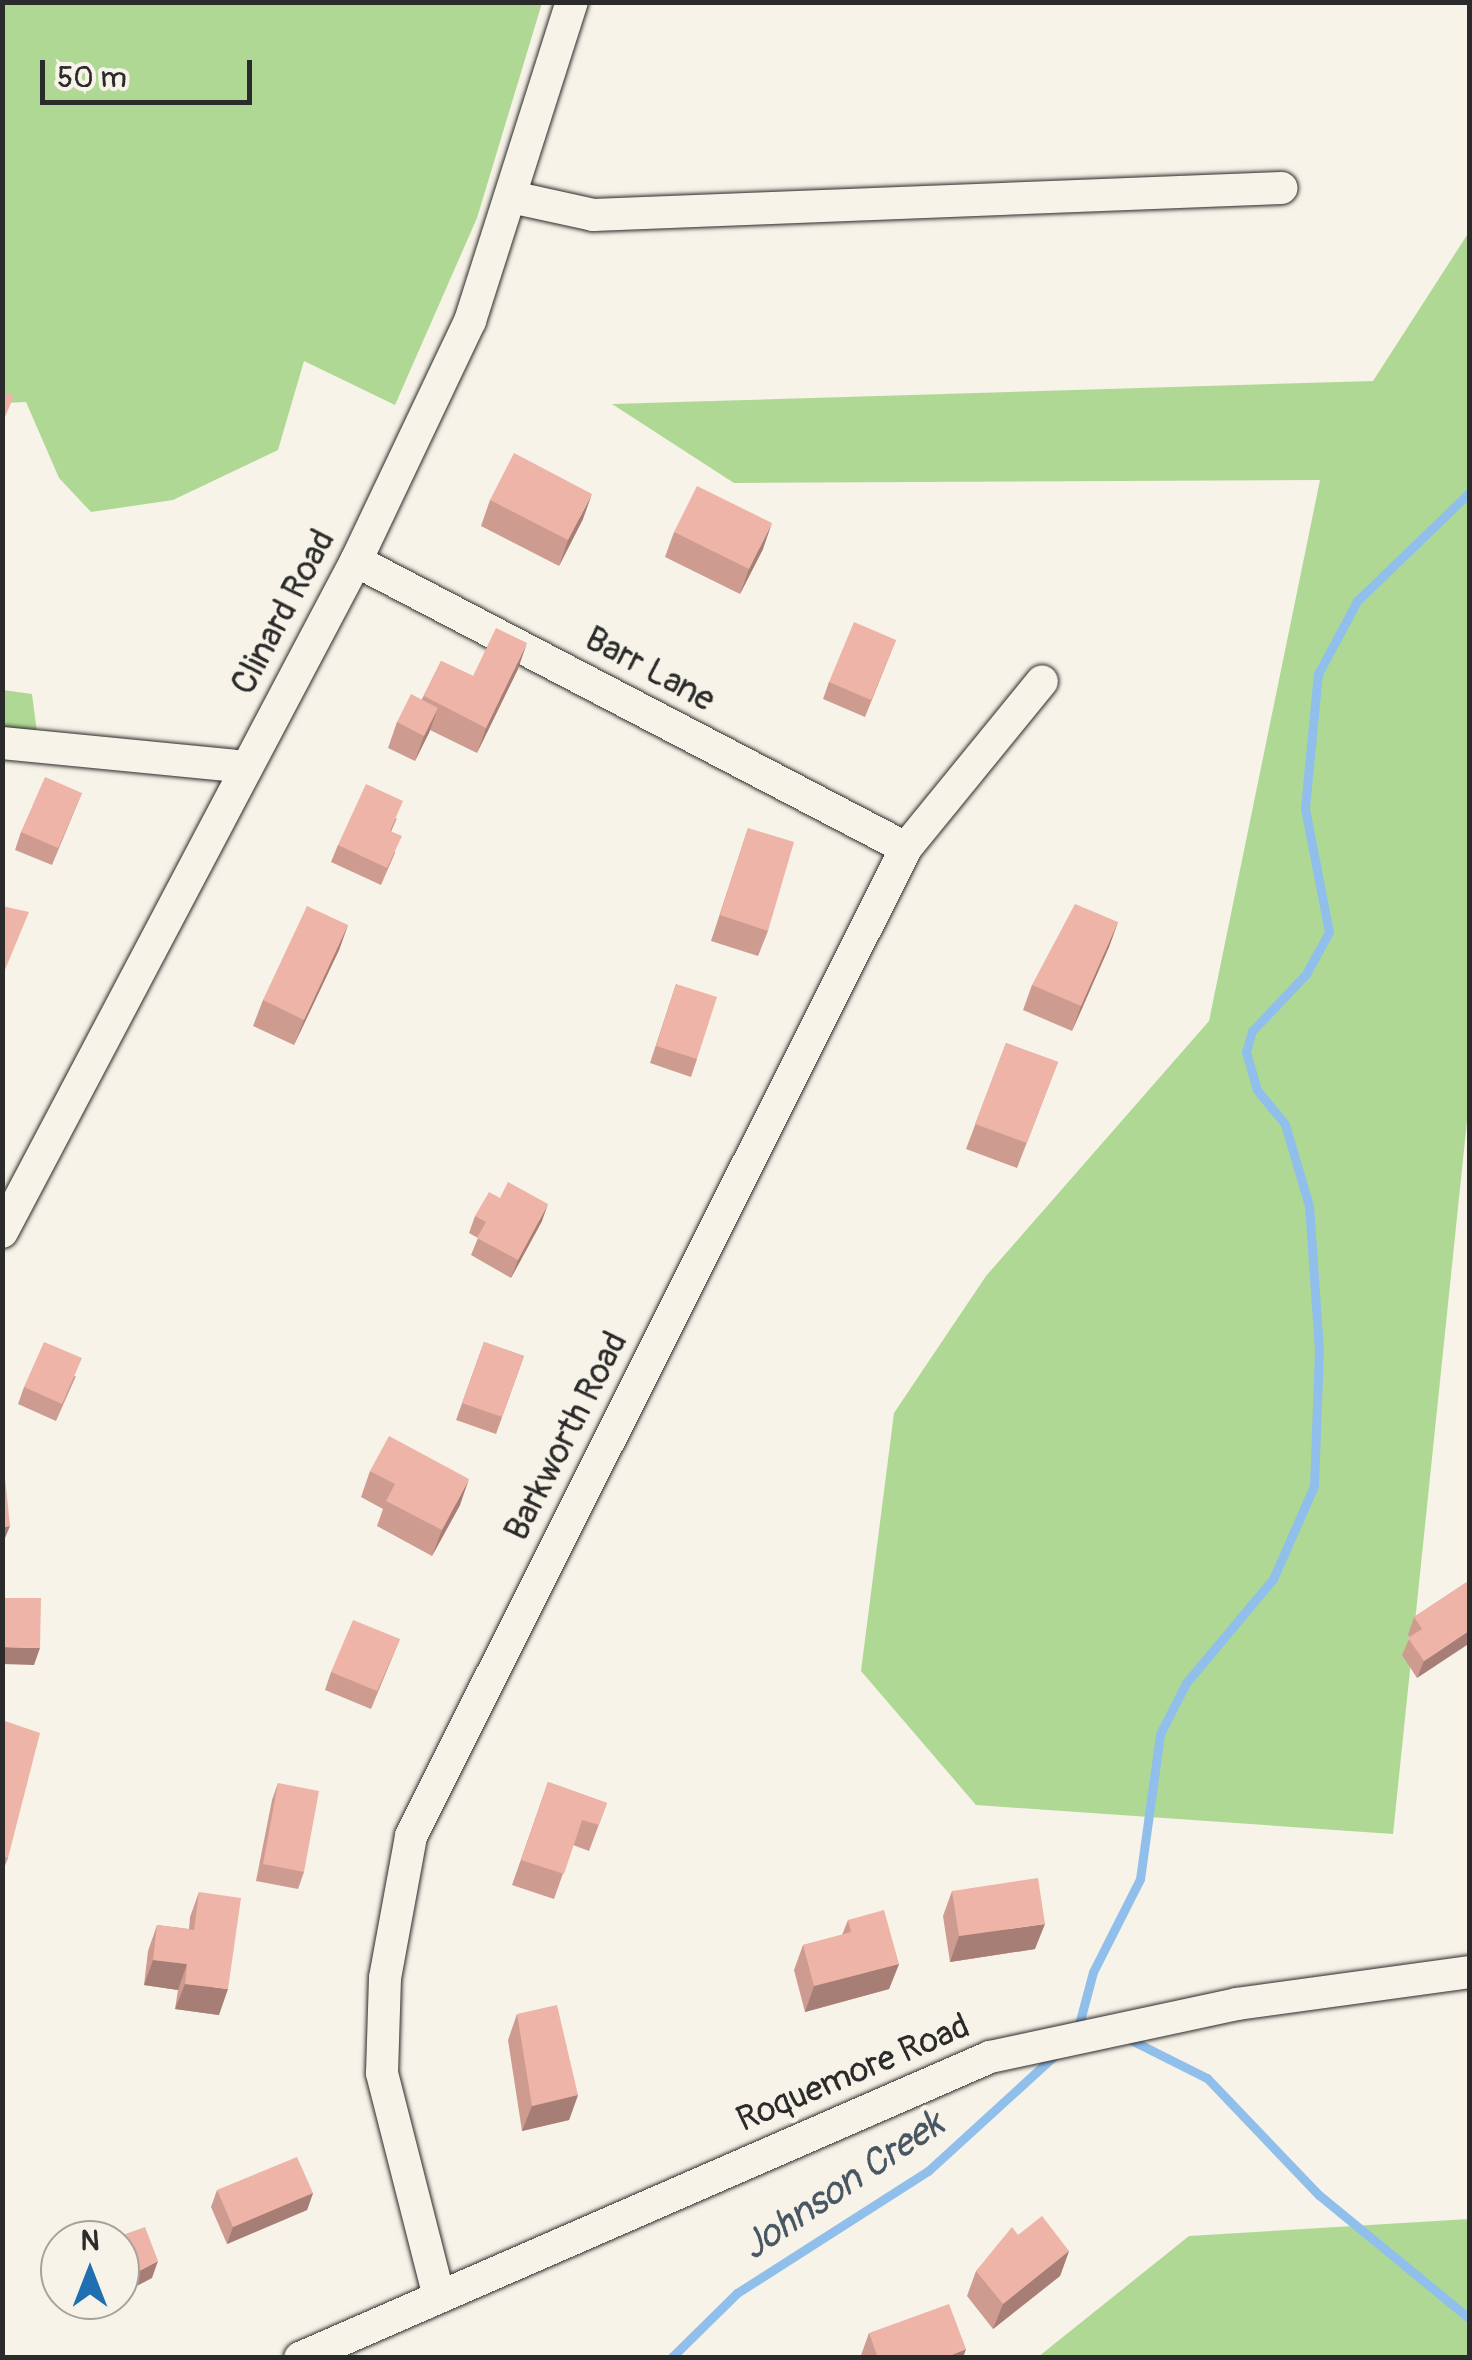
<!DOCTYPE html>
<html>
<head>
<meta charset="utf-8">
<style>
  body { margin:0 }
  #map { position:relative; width:1472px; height:2360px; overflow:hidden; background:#f7f3e8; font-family:Pangolin,sans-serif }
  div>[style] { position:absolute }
  .green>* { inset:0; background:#b0d895 }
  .stream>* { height:9px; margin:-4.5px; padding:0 4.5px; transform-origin:4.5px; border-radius:4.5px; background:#90bfeb }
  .roads { filter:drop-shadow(0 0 2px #2b2b2b) drop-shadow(0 0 2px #2b2b2b) }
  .minor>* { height:32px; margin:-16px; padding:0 16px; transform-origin:16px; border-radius:16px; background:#f7f3e8 }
  .wall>* { inset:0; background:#cd9b90 }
  .shaded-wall>* { inset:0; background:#a77e75 }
  .building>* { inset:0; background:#eeb4a7 }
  span { translate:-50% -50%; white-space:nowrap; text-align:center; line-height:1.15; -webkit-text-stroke:10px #f7f3e8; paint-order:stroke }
  .street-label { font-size:35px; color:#2b2b2b }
  .water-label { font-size:38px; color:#495765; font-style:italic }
  .frame { position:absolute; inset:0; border:5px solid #2b2b2b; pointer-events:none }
  .north { position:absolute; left:40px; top:2220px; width:100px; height:100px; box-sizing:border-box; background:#f7f3e8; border:2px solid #a5a39c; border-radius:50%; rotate:0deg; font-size:28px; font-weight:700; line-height:40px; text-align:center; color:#2b2b2b }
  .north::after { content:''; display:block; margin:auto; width:35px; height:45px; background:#1f6fb2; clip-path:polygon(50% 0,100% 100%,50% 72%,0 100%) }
  .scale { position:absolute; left:40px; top:60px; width:212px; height:45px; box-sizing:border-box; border:5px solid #2b2b2b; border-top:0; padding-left:12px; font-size:30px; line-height:35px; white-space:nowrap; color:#2b2b2b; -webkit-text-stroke:8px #f7f3e8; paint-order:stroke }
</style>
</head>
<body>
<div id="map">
  <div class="green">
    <div style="clip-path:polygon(2px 3px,542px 3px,477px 218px,395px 405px,304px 361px,278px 450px,173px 500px,91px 512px,59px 478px,26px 402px,3px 403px)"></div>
    <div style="clip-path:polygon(1469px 232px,1470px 1092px,1393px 1834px,976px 1805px,861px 1671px,894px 1413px,986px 1276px,1209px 1021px,1320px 480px,734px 483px,612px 404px,1373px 381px)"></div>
    <div style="clip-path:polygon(3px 690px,32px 694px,38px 740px,3px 735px)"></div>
    <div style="clip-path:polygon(1469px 2219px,1469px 2357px,1038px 2357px,1189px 2236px)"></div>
  </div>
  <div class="stream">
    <div style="left:1077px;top:2032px;width:62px;rotate:-75.1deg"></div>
    <div style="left:1093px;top:1972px;width:104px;rotate:-63.2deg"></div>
    <div style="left:1140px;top:1879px;width:146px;rotate:-82.1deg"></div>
    <div style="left:1160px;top:1734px;width:57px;rotate:-63deg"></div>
    <div style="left:1186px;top:1683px;width:136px;rotate:-50.1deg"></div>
    <div style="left:1273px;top:1579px;width:102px;rotate:-66.2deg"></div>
    <div style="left:1314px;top:1486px;width:135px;rotate:-87.9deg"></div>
    <div style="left:1319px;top:1351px;width:145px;rotate:-93.9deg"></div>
    <div style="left:1309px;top:1206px;width:85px;rotate:-106.3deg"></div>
    <div style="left:1285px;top:1124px;width:44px;rotate:-129.5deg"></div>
    <div style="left:1257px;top:1090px;width:40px;rotate:-106deg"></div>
    <div style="left:1246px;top:1052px;width:22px;rotate:-74deg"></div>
    <div style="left:1252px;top:1031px;width:79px;rotate:-46.5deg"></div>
    <div style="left:1306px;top:974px;width:48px;rotate:-61.3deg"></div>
    <div style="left:1329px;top:932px;width:126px;rotate:-101deg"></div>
    <div style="left:1305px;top:808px;width:135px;rotate:-84.5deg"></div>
    <div style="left:1318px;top:674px;width:83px;rotate:-61.9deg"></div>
    <div style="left:1357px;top:601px;width:157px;rotate:-44deg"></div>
    <div style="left:1129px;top:2039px;width:87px;rotate:26.6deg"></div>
    <div style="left:1207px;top:2078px;width:162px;rotate:46.3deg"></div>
    <div style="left:1319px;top:2195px;width:195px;rotate:39.4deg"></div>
    <div style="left:671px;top:2358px;width:93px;rotate:-44.6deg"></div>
    <div style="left:737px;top:2293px;width:227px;rotate:-32.6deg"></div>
    <div style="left:928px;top:2171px;width:173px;rotate:-42.4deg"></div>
  </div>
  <div class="roads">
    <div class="minor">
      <div style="left:516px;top:198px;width:79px;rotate:12.4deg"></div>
      <div style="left:593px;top:215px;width:689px;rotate:-2.25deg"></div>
      <div style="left:356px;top:561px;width:620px;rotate:27.56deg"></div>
      <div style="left:2px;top:743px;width:246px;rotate:5.6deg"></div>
      <div style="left:2px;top:1232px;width:759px;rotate:-62.19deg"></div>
      <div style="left:356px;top:561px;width:266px;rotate:-64.6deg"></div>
      <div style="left:470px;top:321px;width:335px;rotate:-72.3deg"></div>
      <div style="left:438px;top:2293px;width:227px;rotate:-104.3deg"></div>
      <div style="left:382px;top:2073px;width:95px;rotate:-88.2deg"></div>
      <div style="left:385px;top:1978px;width:144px;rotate:-79.6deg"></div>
      <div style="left:411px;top:1836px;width:1105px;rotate:-63.39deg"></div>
      <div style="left:906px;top:848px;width:215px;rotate:-50.8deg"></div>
      <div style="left:300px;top:2358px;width:753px;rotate:-23.57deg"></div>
      <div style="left:990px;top:2057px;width:253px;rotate:-12.1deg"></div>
      <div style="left:1237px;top:2004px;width:235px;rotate:-7.8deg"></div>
    </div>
  </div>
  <div class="wall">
    <div style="clip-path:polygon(490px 500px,583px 519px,559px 566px,481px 526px)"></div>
    <div style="clip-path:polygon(674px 532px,763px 549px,740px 594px,665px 557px)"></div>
    <div style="clip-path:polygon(896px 640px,865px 717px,823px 699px,829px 682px)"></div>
    <div style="clip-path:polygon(441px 661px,473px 676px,518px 669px,477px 753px,430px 730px,415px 761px,388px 748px,397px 722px,422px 699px)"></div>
    <div style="clip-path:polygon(82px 793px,52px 865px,15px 850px,21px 832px)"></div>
    <div style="clip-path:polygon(397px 818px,391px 832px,395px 853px,381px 885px,331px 862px,338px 845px)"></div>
    <div style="clip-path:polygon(748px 828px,768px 931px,758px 956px,711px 941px)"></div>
    <div style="clip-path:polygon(1118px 922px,1109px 947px,1072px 1031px,1023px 1010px,1032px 985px)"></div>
    <div style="clip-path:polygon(348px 925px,339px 950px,294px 1045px,253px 1026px,263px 1000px)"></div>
    <div style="clip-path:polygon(676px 984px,697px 1059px,691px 1077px,650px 1063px)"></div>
    <div style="clip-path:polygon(1006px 1043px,1058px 1062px,1017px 1168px,966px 1149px)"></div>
    <div style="clip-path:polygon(475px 1216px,542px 1221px,511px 1278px,471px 1255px,478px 1238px,469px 1233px)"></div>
    <div style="clip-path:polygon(484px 1342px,524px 1356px,496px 1434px,456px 1420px)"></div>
    <div style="clip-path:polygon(76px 1376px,56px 1421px,18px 1404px,24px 1387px)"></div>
    <div style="clip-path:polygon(370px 1471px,460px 1505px,432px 1556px,377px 1526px,383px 1509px,361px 1497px)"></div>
    <div style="clip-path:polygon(1467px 1582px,1417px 1678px,1402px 1655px,1410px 1637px,1408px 1635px,1414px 1617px)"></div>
    <div style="clip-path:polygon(400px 1639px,371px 1709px,325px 1690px,331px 1672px)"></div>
    <div style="clip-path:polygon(2px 1720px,8px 1858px,2px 1873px)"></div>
    <div style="clip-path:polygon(548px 1782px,607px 1803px,589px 1851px,573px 1845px,554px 1899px,512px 1885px)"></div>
    <div style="clip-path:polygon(278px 1783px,304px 1872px,298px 1889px,256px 1881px,272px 1800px)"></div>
    <div style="clip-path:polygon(952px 1891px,1035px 1949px,950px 1962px,943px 1916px)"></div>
    <div style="clip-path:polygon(199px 1892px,219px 2015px,175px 2009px,178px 1990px,144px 1985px,148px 1951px,157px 1925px,189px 1929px,190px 1917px)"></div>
    <div style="clip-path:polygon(848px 1920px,899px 1964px,889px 1989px,805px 2012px,794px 1970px,803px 1945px,842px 1935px)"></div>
    <div style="clip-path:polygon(517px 2014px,578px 2095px,569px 2120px,522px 2131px,508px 2040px)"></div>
    <div style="clip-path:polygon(217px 2190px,313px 2193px,307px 2210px,227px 2244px,211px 2207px)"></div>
    <div style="clip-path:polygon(1018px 2235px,1069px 2251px,1060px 2276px,993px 2329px,967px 2296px,976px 2271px)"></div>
    <div style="clip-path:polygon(77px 2300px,111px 2300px,83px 2315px)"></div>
    <div style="clip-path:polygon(869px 2333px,963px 2358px,860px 2358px)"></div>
  </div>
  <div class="shaded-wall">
    <div style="clip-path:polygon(592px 494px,583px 519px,559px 566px,568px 540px)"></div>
    <div style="clip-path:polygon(772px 523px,763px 549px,740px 594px,749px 569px)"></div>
    <div style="clip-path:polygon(527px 643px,518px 669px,477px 753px,486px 728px)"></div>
    <div style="clip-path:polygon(438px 708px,429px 733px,415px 761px,424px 736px)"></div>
    <div style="clip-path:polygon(1118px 922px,1109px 947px,1072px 1031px,1081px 1006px)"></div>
    <div style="clip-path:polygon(348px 925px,339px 950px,294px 1045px,304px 1020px)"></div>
    <div style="clip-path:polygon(548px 1204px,542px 1221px,511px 1278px,518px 1260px)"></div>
    <div style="clip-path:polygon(469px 1479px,460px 1505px,432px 1556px,442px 1530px)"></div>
    <div style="clip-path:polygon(10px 1526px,3px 1543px,2px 1543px,2px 1527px)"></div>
    <div style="clip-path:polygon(1470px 1630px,1470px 1643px,1417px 1678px,1424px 1661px)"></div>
    <div style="clip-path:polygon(2px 1647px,40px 1648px,34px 1665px,2px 1664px)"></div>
    <div style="clip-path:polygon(1045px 1924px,1035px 1949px,950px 1962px,959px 1936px)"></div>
    <div style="clip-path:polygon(153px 1960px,187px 1964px,178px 1990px,144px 1985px)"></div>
    <div style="clip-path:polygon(899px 1964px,889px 1989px,805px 2012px,814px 1986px)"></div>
    <div style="clip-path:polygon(185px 1984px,228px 1989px,219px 2015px,175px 2009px)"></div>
    <div style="clip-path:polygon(578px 2095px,569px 2120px,522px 2131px,532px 2106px)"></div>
    <div style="clip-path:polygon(313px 2193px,307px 2210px,227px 2244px,233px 2227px)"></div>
    <div style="clip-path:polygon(1069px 2251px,1060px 2276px,993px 2329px,1003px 2304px)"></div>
    <div style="clip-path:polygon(158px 2261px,152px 2278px,120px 2295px,120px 2281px)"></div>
    <div style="clip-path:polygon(88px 2300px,111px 2300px,83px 2315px)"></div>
    <div style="clip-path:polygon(966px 2349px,963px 2358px,944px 2358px)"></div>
  </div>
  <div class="building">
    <div style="clip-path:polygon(2px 391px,14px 396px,2px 424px)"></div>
    <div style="clip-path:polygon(514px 453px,592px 494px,568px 540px,490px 500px)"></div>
    <div style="clip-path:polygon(697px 486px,772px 523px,749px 569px,674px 532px)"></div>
    <div style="clip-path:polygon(854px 622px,896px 640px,871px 700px,829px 682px)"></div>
    <div style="clip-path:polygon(496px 628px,527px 643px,486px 728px,424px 696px,441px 661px,473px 676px)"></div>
    <div style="clip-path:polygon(411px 694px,438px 708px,424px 736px,397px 722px)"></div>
    <div style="clip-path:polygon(45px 777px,82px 793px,58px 848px,21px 832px)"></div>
    <div style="clip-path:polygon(366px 784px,403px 801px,390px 831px,402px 836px,387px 868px,338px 845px)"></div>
    <div style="clip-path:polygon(748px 828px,794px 842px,768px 931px,720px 915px)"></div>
    <div style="clip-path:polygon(1075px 904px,1118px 922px,1081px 1006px,1032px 985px)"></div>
    <div style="clip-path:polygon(2px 906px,29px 912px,2px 977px)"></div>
    <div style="clip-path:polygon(307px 906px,348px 925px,304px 1020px,263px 1000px)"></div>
    <div style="clip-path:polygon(676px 984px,717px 997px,697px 1059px,656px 1046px)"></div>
    <div style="clip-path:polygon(1006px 1043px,1058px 1062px,1027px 1143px,975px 1124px)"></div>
    <div style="clip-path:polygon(508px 1182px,548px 1204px,518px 1260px,477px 1238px,486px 1222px,475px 1216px,489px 1192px,500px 1198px)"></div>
    <div style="clip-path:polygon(44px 1342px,82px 1358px,62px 1404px,24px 1387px)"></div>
    <div style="clip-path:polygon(484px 1342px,524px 1356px,502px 1417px,462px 1403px)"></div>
    <div style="clip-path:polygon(389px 1436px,469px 1479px,442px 1530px,386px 1501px,395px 1484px,370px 1471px)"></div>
    <div style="clip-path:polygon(5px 1478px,10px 1526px,2px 1527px,2px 1479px)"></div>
    <div style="clip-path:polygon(1467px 1582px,1470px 1586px,1470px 1630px,1424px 1661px,1408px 1638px,1422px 1629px,1414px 1617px)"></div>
    <div style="clip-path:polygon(2px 1598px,41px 1598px,40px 1648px,2px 1647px)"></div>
    <div style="clip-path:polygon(353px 1620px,400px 1639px,377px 1691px,331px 1672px)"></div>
    <div style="clip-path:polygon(2px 1720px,40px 1733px,8px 1858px,2px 1856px)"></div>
    <div style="clip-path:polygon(548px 1782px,607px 1803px,599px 1825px,582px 1820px,564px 1874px,521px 1860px)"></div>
    <div style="clip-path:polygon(278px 1783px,319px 1791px,304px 1872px,263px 1864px)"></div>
    <div style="clip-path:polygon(1038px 1878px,1045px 1924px,959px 1936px,952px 1891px)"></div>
    <div style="clip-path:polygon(199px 1892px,241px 1898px,228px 1989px,185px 1984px,187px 1964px,153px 1960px,157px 1925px,194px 1930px)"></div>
    <div style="clip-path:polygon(884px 1910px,899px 1964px,814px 1986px,803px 1945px,851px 1932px,848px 1920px)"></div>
    <div style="clip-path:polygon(557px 2005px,578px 2095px,532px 2106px,517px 2014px)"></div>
    <div style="clip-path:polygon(297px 2157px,313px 2193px,233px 2227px,217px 2190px)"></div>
    <div style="clip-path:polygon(1042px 2216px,1069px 2251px,1003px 2304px,976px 2271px,1012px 2227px,1018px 2235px)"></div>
    <div style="clip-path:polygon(145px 2227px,158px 2261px,120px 2281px,120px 2240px,109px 2240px)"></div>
    <div style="clip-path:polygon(949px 2304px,966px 2349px,944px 2358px,878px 2358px,869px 2333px)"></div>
  </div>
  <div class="street-label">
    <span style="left:283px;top:612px;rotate:-62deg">Clinard Road</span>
    <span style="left:650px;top:669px;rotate:28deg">Barr Lane</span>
    <span style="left:566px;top:1436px;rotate:-63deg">Barkworth Road</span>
    <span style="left:853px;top:2073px;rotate:-23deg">Roquemore Road</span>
  </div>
  <div class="water-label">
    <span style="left:843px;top:2186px;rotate:-34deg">Johnson Creek</span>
  </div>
  <div class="frame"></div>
  <div class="north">N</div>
  <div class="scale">50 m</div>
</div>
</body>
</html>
